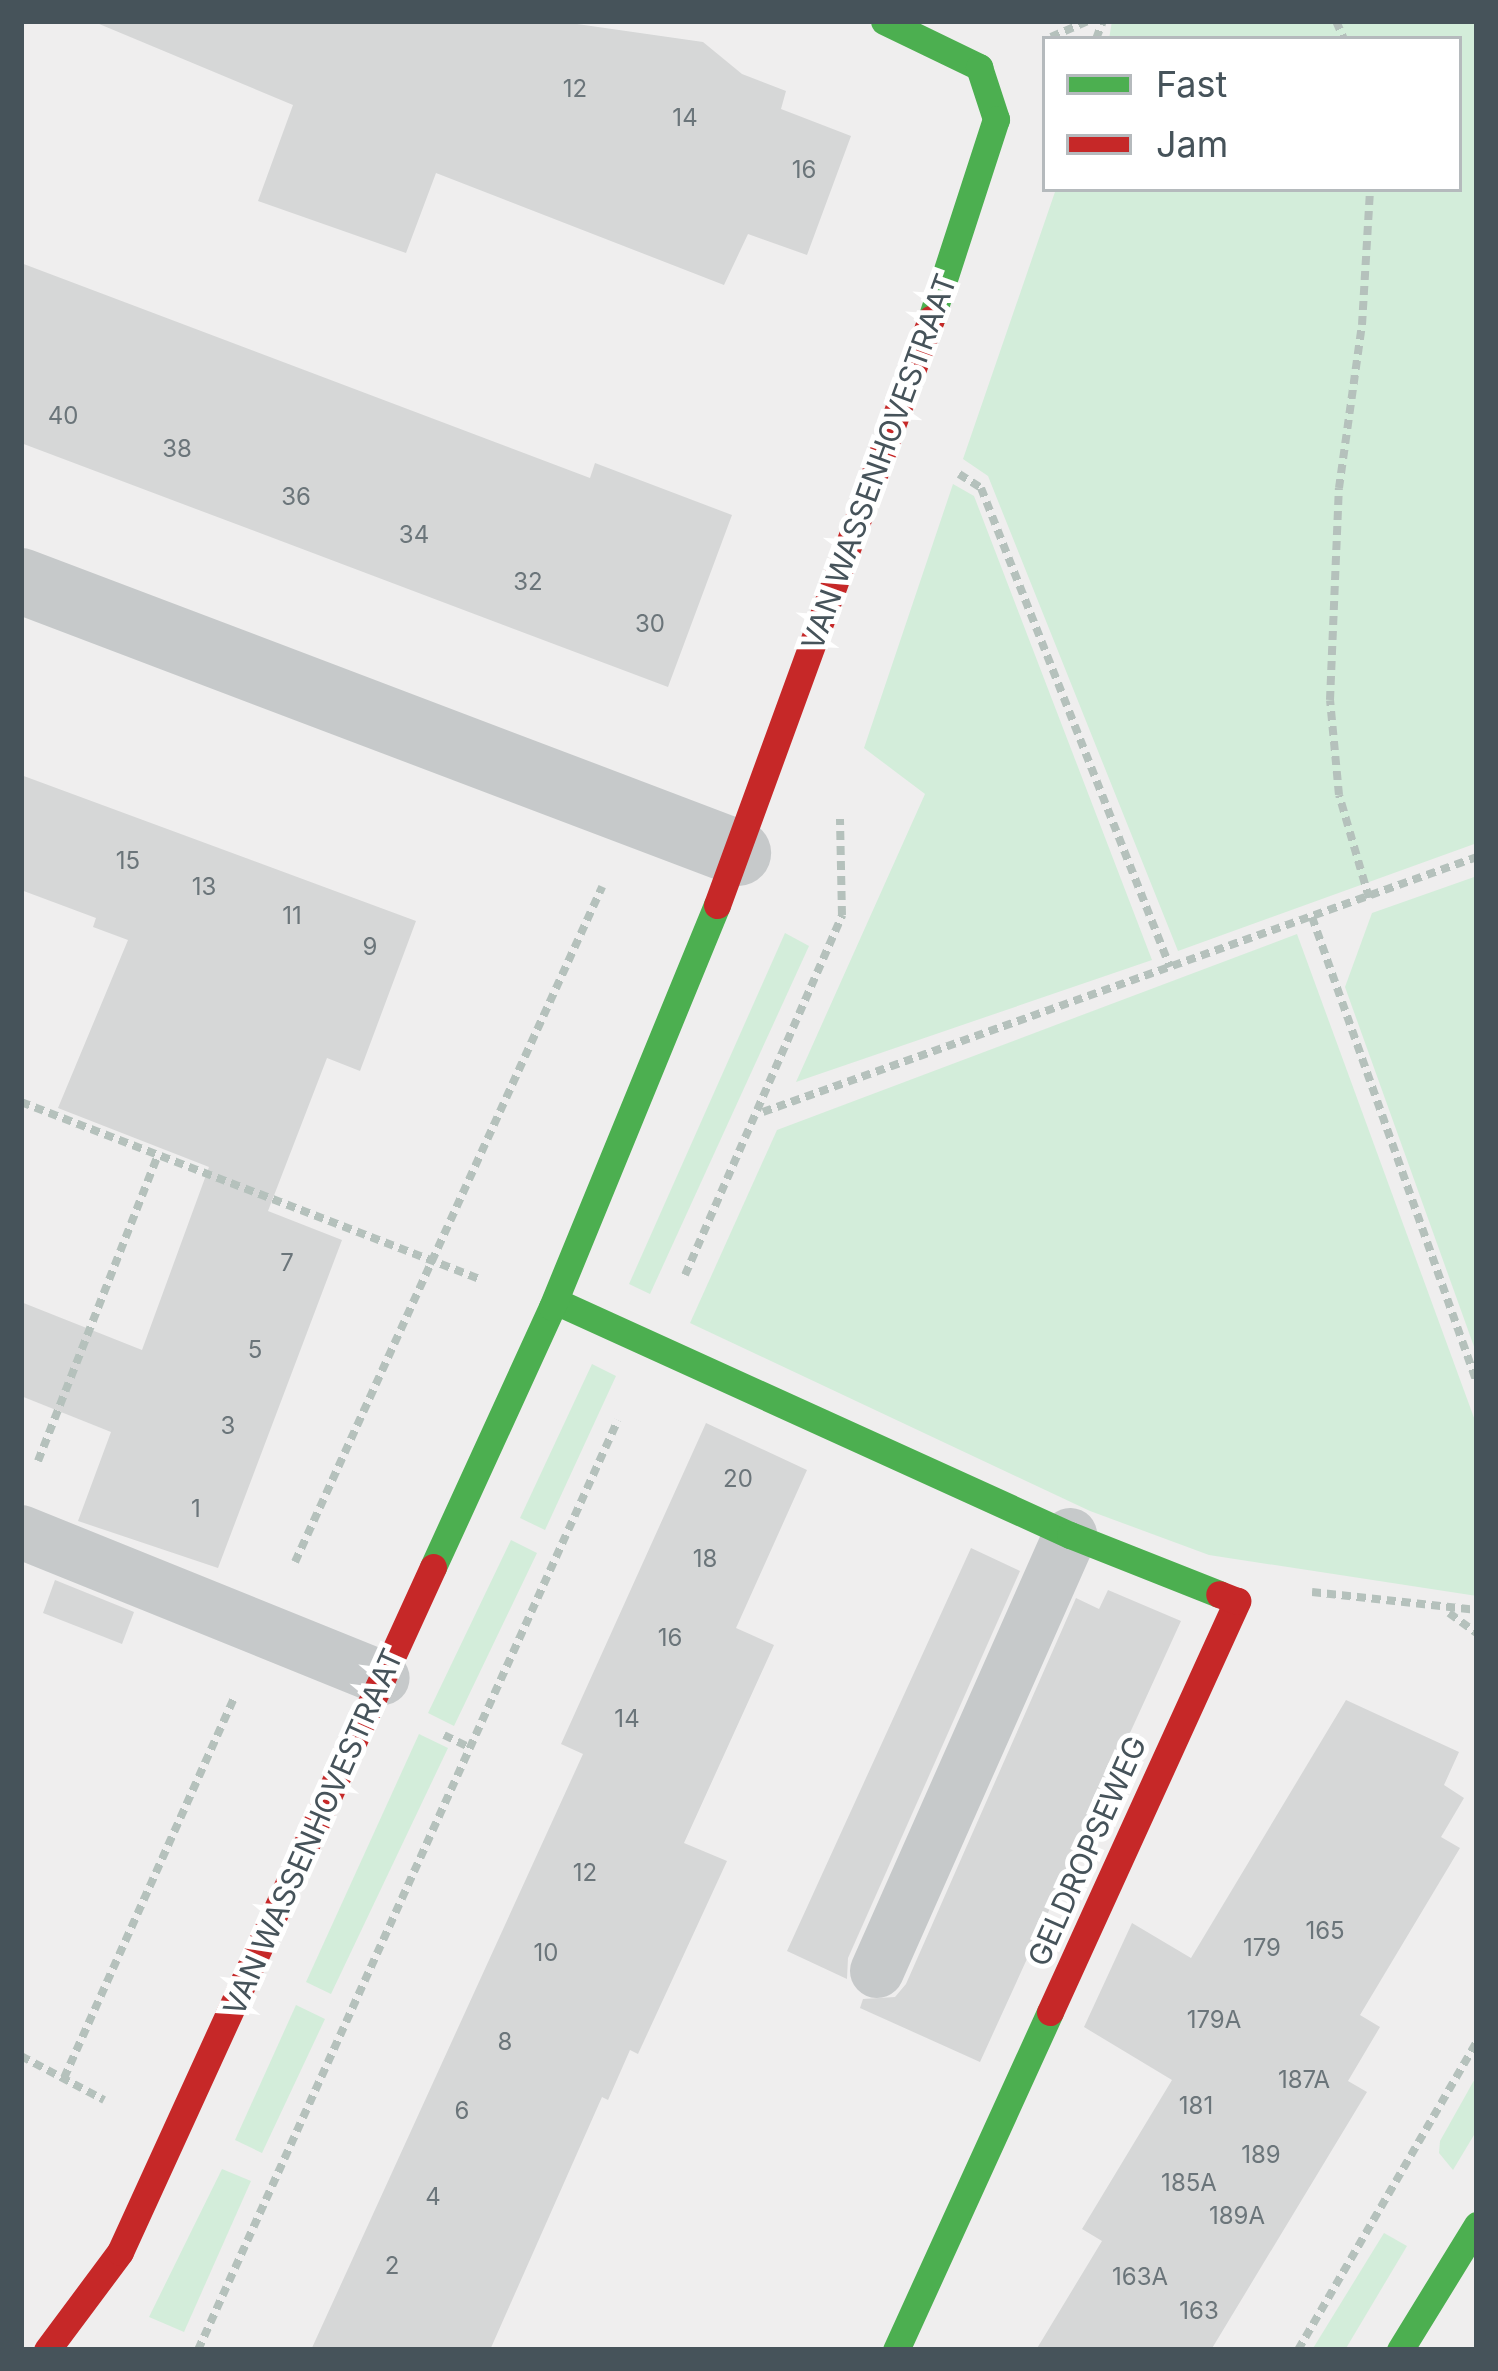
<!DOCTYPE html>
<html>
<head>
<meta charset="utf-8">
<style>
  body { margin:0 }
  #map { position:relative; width:1498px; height:2371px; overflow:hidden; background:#efeeee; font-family:Inter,sans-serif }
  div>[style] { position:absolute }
  .green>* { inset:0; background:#d3edda }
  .building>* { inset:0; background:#d6d7d7 }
  .path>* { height:8px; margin-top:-4px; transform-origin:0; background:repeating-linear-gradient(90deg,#b5c1bc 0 9px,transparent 0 15px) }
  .lane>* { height:54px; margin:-27px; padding:0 27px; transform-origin:27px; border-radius:27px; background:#c6c9ca }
  .street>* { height:66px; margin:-33px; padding:0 33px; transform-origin:33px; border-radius:33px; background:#c6c9ca }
  .fast>* { height:27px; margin:-13.5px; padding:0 13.5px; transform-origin:13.5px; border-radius:13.5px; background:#4caf50 }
  .jam>* { height:27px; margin:-13.5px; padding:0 13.5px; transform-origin:13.5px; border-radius:13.5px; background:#c62828 }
  span { translate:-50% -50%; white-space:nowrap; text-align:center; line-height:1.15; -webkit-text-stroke:10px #fff; paint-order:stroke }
  .number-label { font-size:24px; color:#6b757a }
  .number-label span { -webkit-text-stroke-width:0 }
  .street-label { font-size:30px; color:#46535a }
  .frame { position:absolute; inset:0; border:24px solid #46535a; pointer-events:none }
  .legend { position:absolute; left:1042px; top:36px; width:420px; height:156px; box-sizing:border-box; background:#fff; border:3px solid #b5babd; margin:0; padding:15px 21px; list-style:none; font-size:36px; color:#46535a }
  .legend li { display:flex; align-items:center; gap:24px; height:60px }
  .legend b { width:60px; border:3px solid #b5babd }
</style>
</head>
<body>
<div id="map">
  <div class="green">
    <div style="clip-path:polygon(1112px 21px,1477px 21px,1477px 843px,1178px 951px,988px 476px,963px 459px,1056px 189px,1459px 189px,1459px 39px,1109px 39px)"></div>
    <div style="clip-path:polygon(953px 484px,974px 496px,1152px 960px,796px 1082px,925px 794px,864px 748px)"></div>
    <div style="clip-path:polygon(1477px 876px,1477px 1355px,1345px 987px,1372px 913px)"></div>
    <div style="clip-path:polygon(785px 933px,809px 946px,650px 1294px,629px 1284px)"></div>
    <div style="clip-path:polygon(1297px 934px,1477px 1426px,1477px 1596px,1209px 1555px,1090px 1511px,690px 1323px,777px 1130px)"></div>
    <div style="clip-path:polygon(592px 1364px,616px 1376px,545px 1530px,520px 1518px)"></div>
    <div style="clip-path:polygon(511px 1540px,537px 1553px,454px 1726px,428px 1713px)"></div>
    <div style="clip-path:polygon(419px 1734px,448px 1748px,331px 1994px,306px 1982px)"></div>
    <div style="clip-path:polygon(296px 2005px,325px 2019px,262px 2153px,235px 2140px)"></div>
    <div style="clip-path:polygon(1477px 2075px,1477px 2130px,1453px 2170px,1439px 2153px,1440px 2141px)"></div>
    <div style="clip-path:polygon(222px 2169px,251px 2181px,184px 2332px,149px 2317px)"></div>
    <div style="clip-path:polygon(1384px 2233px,1407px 2246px,1345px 2350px,1312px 2350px)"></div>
  </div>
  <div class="building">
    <div style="clip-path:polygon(92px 21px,556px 21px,703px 42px,742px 74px,786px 91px,781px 109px,851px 136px,807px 255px,748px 234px,724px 285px,436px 173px,406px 253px,258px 201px,293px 105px)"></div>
    <div style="clip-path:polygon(21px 263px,590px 478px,595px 463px,732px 515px,668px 687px,21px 443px)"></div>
    <div style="clip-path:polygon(21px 775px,416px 921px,360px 1071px,327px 1058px,268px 1211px,342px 1240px,218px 1568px,78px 1521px,111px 1432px,21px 1396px,21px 1302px,142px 1350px,209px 1167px,58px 1108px,128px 940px,93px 927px,96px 918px,21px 890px)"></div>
    <div style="clip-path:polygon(706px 1423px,807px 1470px,736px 1628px,774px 1645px,684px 1843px,727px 1861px,638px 2054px,630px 2050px,608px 2100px,602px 2097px,490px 2350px,311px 2350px,583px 1754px,561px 1744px)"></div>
    <div style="clip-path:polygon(971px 1548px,1020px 1571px,848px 1958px,847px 1979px,787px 1951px)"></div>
    <div style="clip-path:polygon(55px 1580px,134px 1612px,122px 1644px,43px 1613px)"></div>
    <div style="clip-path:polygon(1108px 1590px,1181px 1621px,980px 2062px,860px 2008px,863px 1999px,895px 1997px,906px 1984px,1076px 1598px,1099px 1609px)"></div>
    <div style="clip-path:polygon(1346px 1700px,1459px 1752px,1444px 1785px,1464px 1798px,1441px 1837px,1460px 1848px,1360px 2015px,1380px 2027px,1348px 2081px,1367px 2092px,1211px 2350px,1036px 2350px,1102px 2241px,1082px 2229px,1172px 2080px,1084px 2027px,1132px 1923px,1191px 1958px)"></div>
  </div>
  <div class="path">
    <div style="left:1336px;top:21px;width:20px;rotate:66deg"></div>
    <div style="left:1051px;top:37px;width:40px;rotate:-23.4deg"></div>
    <div style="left:1096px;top:39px;width:19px;rotate:-69deg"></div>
    <div style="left:959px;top:474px;width:26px;rotate:32deg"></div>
    <div style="left:981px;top:488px;width:515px;rotate:68.47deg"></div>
    <div style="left:1369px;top:898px;width:107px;rotate:-106.2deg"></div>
    <div style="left:1339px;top:795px;width:95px;rotate:-95.4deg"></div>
    <div style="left:1330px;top:700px;width:212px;rotate:-87.6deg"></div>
    <div style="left:1339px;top:488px;width:165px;rotate:-82deg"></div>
    <div style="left:1362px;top:325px;width:136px;rotate:-86.6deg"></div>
    <div style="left:1312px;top:917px;width:494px;rotate:70.5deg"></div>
    <div style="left:21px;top:1102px;width:490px;rotate:21.1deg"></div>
    <div style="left:763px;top:1112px;width:758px;rotate:-19.65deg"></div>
    <div style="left:685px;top:1275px;width:393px;rotate:-66.4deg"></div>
    <div style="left:842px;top:915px;width:96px;rotate:-91.2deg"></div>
    <div style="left:38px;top:1461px;width:329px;rotate:-68.6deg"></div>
    <div style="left:295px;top:1562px;width:742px;rotate:-65.54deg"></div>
    <div style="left:1312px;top:1592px;width:166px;rotate:6.2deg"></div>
    <div style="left:1449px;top:1613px;width:34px;rotate:36deg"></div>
    <div style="left:444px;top:1735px;width:28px;rotate:26deg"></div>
    <div style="left:21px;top:2056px;width:94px;rotate:27.9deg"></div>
    <div style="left:64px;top:2078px;width:419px;rotate:-65.9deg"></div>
    <div style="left:198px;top:2350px;width:1020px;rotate:-65.7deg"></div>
    <div style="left:1298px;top:2350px;width:357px;rotate:-59.9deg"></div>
  </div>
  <div class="lane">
    <div style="left:21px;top:1532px;width:390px;rotate:22deg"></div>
    <div style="left:877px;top:1971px;width:477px;rotate:-66.1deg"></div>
  </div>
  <div class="street">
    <div style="left:21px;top:581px;width:767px;rotate:20.77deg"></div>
  </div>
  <div class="fast">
    <div style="left:884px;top:21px;width:106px;rotate:25.8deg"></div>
    <div style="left:979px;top:67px;width:55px;rotate:71.9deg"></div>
    <div style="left:996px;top:119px;width:210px;rotate:108deg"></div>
    <div style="left:555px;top:1301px;width:566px;rotate:24.44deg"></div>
    <div style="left:1070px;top:1535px;width:160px;rotate:21.6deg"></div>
    <div style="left:433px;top:1567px;width:286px;rotate:-65.4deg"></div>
    <div style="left:552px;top:1307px;width:435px;rotate:-67.7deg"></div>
    <div style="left:896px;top:2350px;width:371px;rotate:-65.5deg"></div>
    <div style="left:1400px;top:2350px;width:147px;rotate:-58.4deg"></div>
  </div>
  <div class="jam">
    <div style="left:717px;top:905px;width:624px;rotate:-69.94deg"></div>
    <div style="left:1050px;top:2012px;width:452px;rotate:-65.5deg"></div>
    <div style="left:1237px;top:1601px;width:19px;rotate:-159deg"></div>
    <div style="left:47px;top:2350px;width:122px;rotate:-53.3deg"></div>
    <div style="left:120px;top:2252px;width:753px;rotate:-65.44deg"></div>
  </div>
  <div class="number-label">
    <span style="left:575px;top:89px">12</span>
    <span style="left:685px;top:118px">14</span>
    <span style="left:804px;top:170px">16</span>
    <span style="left:63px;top:416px">40</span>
    <span style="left:177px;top:449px">38</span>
    <span style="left:296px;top:497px">36</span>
    <span style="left:414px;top:535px">34</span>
    <span style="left:528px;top:582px">32</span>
    <span style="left:650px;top:624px">30</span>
    <span style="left:128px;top:861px">15</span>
    <span style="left:204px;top:887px">13</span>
    <span style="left:292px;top:916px">11</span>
    <span style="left:370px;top:947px">9</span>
    <span style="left:287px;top:1263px">7</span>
    <span style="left:255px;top:1350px">5</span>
    <span style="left:228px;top:1426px">3</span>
    <span style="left:738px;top:1479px">20</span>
    <span style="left:196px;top:1509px">1</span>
    <span style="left:705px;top:1559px">18</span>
    <span style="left:670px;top:1638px">16</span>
    <span style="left:627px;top:1719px">14</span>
    <span style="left:585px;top:1873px">12</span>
    <span style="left:1325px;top:1931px">165</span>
    <span style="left:1262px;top:1948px">179</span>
    <span style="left:546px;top:1953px">10</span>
    <span style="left:1214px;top:2020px">179A</span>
    <span style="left:505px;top:2042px">8</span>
    <span style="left:1304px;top:2080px">187A</span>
    <span style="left:1196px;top:2106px">181</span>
    <span style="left:462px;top:2111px">6</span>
    <span style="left:1261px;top:2155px">189</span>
    <span style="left:1189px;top:2183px">185A</span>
    <span style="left:433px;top:2197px">4</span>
    <span style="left:1237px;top:2216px">189A</span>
    <span style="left:392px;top:2266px">2</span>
    <span style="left:1140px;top:2277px">163A</span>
    <span style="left:1199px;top:2311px">163</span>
  </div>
  <div class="street-label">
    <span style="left:879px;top:462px;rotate:-70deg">VAN WASSENHOVESTRAAT</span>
    <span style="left:313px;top:1832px;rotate:-66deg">VAN WASSENHOVESTRAAT</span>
    <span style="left:1087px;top:1851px;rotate:-66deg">GELDROPSEWEG</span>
  </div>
  <div class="frame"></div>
  <ul class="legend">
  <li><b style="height:15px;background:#4caf50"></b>Fast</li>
  <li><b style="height:15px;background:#c62828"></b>Jam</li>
  </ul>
</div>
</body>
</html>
